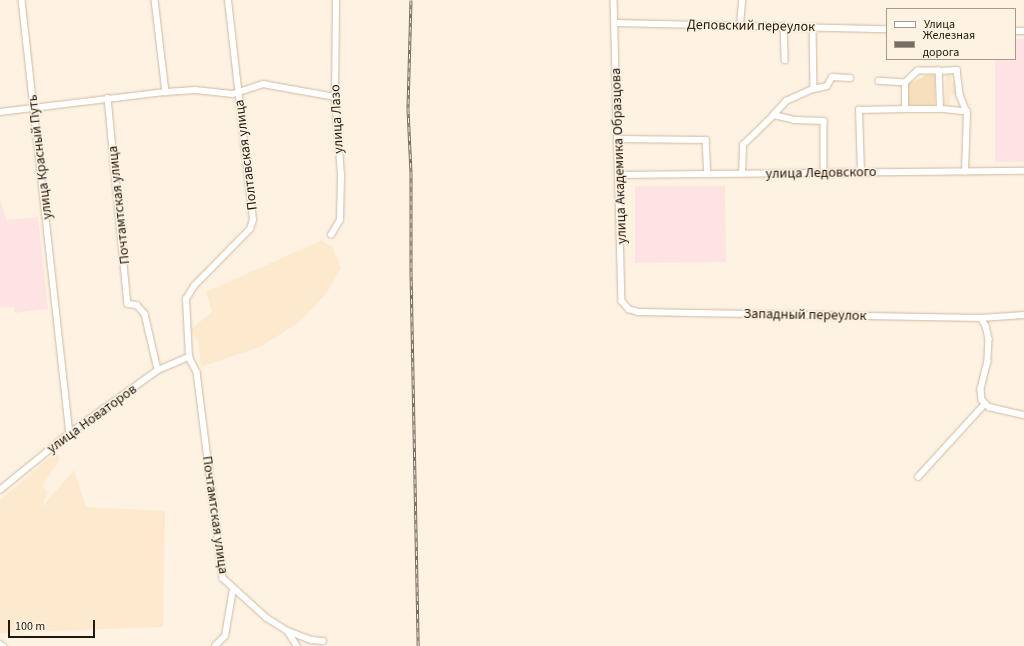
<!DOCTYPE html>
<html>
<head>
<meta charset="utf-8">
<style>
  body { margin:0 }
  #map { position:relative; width:1024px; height:646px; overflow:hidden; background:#fef2e2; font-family:"Source Sans 3",sans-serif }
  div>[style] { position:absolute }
  .built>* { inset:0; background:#fde9ce }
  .education>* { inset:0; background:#fee3e3 }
  .green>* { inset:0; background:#f7dfbe }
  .roads { filter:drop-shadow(0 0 1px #cebaa0) drop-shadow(0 0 1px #cebaa0) }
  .minor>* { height:5.5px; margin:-2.75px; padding:0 2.75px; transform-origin:2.75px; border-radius:2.75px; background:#fff }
  .rail>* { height:3px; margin-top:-1.5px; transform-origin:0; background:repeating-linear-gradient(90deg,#fef2e2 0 4.5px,#766d61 0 9px); box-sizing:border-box; border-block:1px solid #766d61 }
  span { translate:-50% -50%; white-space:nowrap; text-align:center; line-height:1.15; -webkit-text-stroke:3px #fef2e2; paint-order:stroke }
  .street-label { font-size:14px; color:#20190f }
  .legend { position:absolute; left:886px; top:8px; width:130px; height:52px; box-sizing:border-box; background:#fef2e2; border:1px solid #a59b8e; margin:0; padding:5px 7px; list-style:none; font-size:12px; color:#20190f }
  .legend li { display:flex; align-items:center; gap:8px; height:20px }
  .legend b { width:20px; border:1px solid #a59b8e }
  .scale { position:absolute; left:8px; top:620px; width:87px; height:18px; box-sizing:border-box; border:2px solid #20190f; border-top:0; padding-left:5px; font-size:12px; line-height:14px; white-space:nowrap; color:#20190f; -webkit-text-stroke:3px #fef2e2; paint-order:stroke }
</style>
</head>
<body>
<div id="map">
  <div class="built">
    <div style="clip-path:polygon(946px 74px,951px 74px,952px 82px,957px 83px,957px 95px,951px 95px,949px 105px,944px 104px)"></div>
    <div style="clip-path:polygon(322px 240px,326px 244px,332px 246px,341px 268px,326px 294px,298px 323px,260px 347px,201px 367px,198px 341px,190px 330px,212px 312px,206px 292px)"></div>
    <div style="clip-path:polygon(56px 452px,60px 459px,42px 486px,48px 493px,41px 508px,74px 470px,86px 507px,165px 511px,163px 627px,0 633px,0 500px)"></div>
  </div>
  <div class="education">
    <div style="clip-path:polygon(1015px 39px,1024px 39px,1024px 162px,995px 162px,995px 59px,1015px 59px)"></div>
    <div style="clip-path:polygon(635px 186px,725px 186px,726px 262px,635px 263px)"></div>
    <div style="clip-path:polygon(0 200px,7px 220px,38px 217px,48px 309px,15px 313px,14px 307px,0 308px)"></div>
  </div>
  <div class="green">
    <div style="clip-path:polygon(926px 75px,935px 75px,935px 105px,908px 105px,907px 85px)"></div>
  </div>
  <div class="roads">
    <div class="minor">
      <div style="left:22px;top:0;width:436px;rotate:83.7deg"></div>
      <div style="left:155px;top:0;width:93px;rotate:83.2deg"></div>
      <div style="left:614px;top:0;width:301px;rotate:88.5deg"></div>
      <div style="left:622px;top:301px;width:11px;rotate:49deg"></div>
      <div style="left:629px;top:309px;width:9px;rotate:18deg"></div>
      <div style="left:638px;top:312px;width:343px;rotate:1deg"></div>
      <div style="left:981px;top:318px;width:43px;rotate:-4deg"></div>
      <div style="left:615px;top:23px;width:272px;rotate:1.3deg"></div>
      <div style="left:740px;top:25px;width:25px;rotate:-85deg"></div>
      <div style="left:784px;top:26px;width:34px;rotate:88deg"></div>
      <div style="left:813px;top:27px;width:62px;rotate:89.1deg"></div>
      <div style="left:814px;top:89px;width:13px;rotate:-13deg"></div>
      <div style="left:827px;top:86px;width:10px;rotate:-61deg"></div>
      <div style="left:832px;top:77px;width:18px;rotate:3deg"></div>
      <div style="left:1015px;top:31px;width:9px"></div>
      <div style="left:939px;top:71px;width:18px;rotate:-3deg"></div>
      <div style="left:957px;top:70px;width:25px;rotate:83deg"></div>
      <div style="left:960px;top:95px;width:18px;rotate:68deg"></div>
      <div style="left:967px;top:112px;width:27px;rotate:-174deg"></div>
      <div style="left:814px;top:89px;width:30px;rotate:156deg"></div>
      <div style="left:787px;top:101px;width:19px;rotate:133deg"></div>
      <div style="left:774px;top:115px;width:22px;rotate:13deg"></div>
      <div style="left:795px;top:120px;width:29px;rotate:2deg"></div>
      <div style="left:824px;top:121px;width:52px;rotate:90deg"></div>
      <div style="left:108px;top:98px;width:207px;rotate:84.5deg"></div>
      <div style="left:128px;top:304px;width:9px;rotate:6deg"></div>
      <div style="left:137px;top:305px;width:12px;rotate:48deg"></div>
      <div style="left:145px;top:314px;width:57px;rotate:76.9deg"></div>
      <div style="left:905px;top:109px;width:35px"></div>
      <div style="left:940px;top:109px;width:38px;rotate:-92deg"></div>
      <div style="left:939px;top:71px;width:21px;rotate:180deg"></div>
      <div style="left:918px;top:71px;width:18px;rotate:137deg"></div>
      <div style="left:0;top:112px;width:167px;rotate:-6.9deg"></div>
      <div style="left:166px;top:92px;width:29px;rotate:-4deg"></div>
      <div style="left:195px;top:90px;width:38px;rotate:6deg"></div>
      <div style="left:233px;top:94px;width:32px;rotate:-18deg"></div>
      <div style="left:263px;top:84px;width:73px;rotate:10.2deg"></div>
      <div style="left:618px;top:139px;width:88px;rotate:0.7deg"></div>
      <div style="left:706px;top:140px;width:34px;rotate:87deg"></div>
      <div style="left:965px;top:172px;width:60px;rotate:-88.1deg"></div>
      <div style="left:861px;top:173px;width:63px;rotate:-91.8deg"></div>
      <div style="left:859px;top:110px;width:46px;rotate:-1.2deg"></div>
      <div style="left:905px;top:109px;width:26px;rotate:-90deg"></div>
      <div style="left:905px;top:83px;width:26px;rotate:-176deg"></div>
      <div style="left:742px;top:174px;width:29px;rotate:-88deg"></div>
      <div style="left:743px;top:145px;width:43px;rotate:-44.1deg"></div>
      <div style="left:619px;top:175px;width:405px;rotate:-0.6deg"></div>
      <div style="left:331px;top:235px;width:17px;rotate:-59deg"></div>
      <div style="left:340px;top:220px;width:45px;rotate:-88.7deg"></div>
      <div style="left:341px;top:175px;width:78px;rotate:-94.4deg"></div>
      <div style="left:335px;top:97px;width:97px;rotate:-89.4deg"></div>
      <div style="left:981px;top:318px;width:9px;rotate:58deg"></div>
      <div style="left:986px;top:326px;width:13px;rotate:77deg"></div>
      <div style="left:989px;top:339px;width:22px;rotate:93deg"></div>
      <div style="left:988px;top:361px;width:29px;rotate:104deg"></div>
      <div style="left:981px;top:389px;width:11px;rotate:85deg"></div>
      <div style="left:982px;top:400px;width:10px;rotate:45deg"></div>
      <div style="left:989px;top:407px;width:36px;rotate:13deg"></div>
      <div style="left:189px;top:357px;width:58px;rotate:-93deg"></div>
      <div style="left:186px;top:299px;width:15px;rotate:-58deg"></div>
      <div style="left:194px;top:286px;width:80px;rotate:-45.5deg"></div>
      <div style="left:250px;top:229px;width:9px;rotate:-72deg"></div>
      <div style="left:253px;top:220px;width:221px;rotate:-96.5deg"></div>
      <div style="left:189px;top:357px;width:17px;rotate:62deg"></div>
      <div style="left:197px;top:372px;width:208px;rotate:82.8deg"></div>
      <div style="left:223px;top:578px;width:59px;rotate:42.3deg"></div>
      <div style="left:267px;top:618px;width:25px;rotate:32deg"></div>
      <div style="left:288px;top:631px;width:25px;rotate:21deg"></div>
      <div style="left:311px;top:640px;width:12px;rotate:5deg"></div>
      <div style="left:918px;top:477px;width:99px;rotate:-47.5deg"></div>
      <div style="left:0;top:490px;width:90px;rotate:-39.2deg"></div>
      <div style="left:70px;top:433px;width:108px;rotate:-35.6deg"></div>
      <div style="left:158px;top:370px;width:34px;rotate:-23deg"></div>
      <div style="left:289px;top:633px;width:15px;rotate:58deg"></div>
      <div style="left:0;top:644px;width:4px;rotate:34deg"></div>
      <div style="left:215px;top:646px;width:14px;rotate:-45deg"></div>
      <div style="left:225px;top:636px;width:48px;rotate:-80.3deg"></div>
    </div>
  </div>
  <div class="rail">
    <div style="left:411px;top:0;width:109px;rotate:91.6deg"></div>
    <div style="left:408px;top:109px;width:64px;rotate:87.3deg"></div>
    <div style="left:411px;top:173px;width:99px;rotate:90deg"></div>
    <div style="left:411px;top:272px;width:374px;rotate:88.9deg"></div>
  </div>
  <div class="street-label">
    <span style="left:751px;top:26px;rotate:1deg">Деповский переулок</span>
    <span style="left:337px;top:119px;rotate:-93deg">улица Лазо</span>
    <span style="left:246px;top:155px;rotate:-97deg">Полтавская улица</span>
    <span style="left:619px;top:156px;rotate:-92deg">улица Академика Образцова</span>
    <span style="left:40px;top:157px;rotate:-97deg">улица Красный Путь</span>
    <span style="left:821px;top:173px;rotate:-1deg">улица Ледовского</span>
    <span style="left:119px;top:205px;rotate:-96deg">Почтамтская улица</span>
    <span style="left:805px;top:315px;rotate:1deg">Западный переулок</span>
    <span style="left:92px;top:419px;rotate:-36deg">улица Новаторов</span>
    <span style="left:215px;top:515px;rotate:82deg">Почтамтская улица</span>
  </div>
  <ul class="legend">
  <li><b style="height:5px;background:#fff"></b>Улица</li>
  <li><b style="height:5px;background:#766d61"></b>Железная дорога</li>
  </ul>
  <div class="scale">100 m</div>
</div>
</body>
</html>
